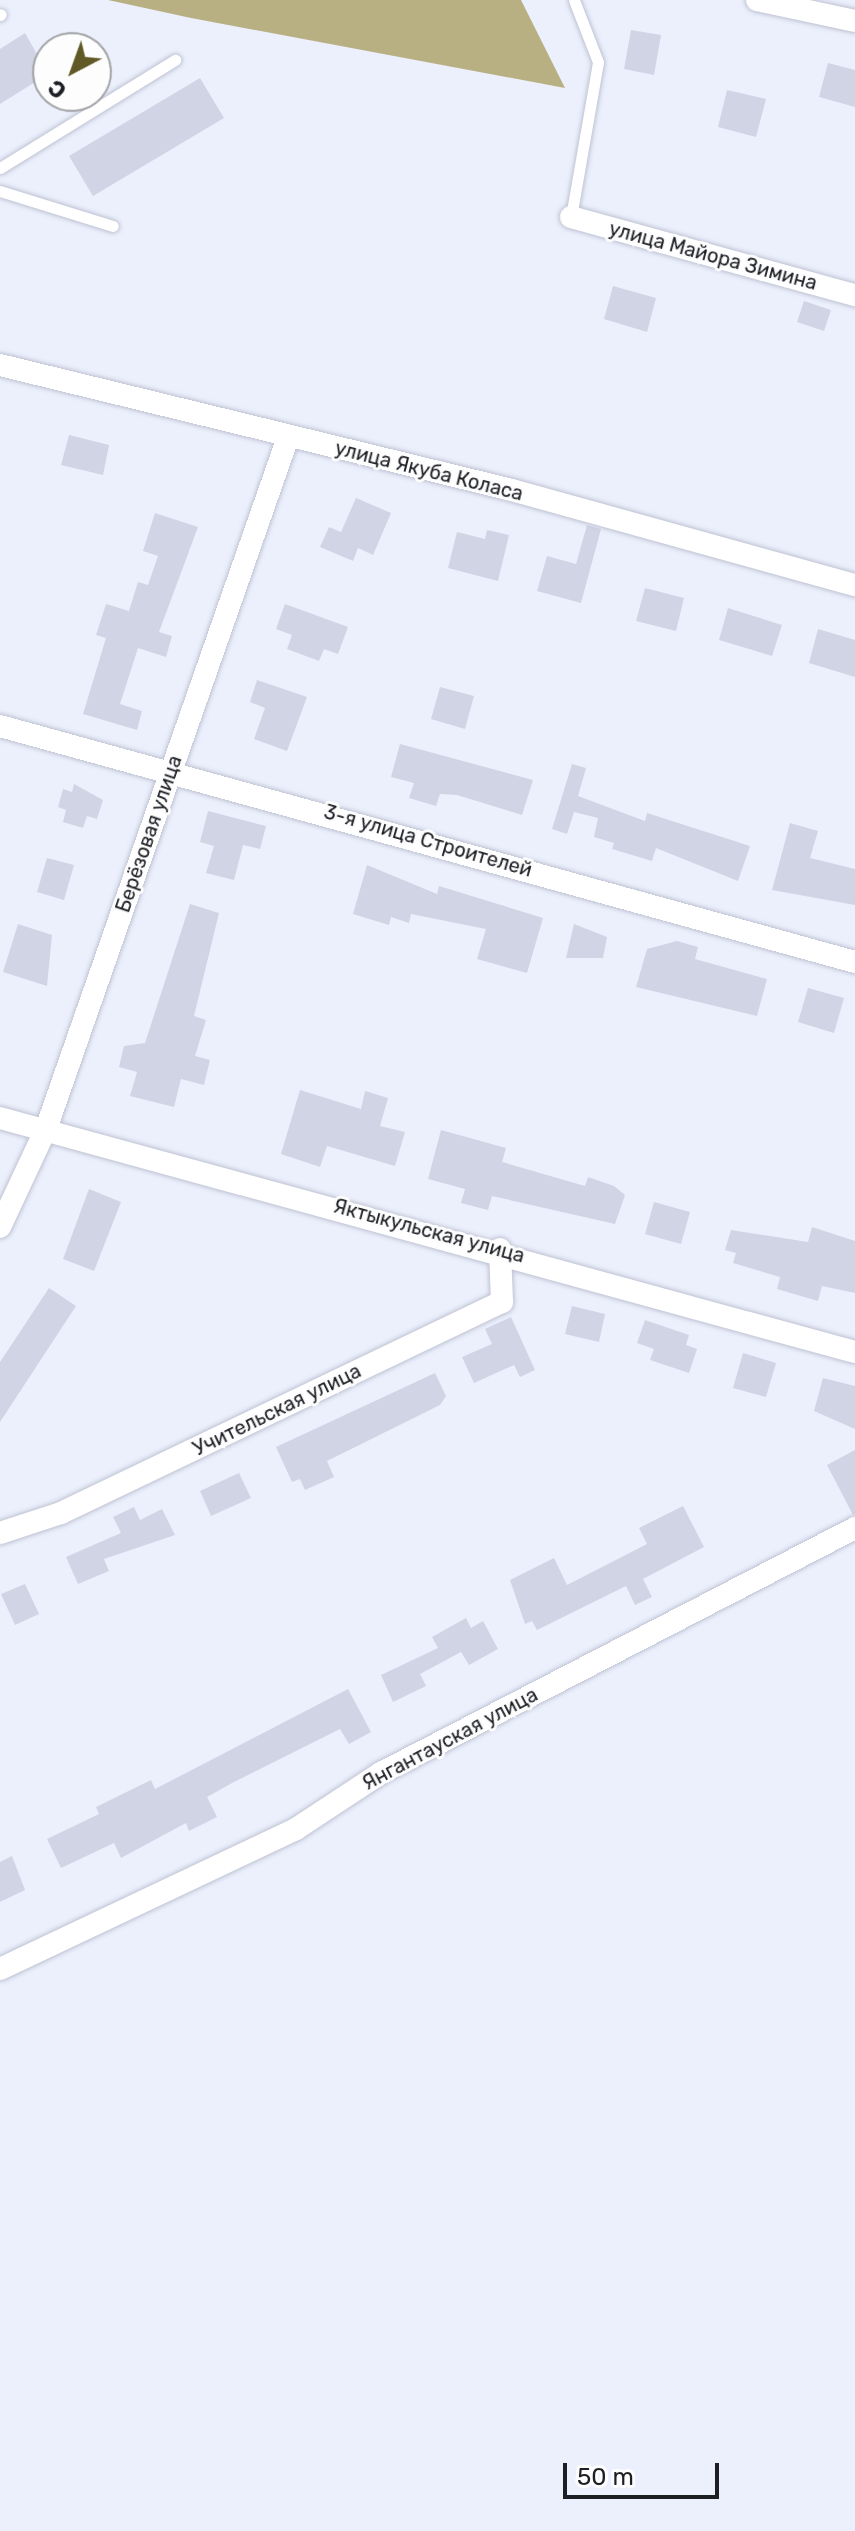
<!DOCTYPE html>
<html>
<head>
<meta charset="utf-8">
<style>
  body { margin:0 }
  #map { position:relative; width:855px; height:2531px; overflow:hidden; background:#ecf0fd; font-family:Rubik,sans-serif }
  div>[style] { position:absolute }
  .forest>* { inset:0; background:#b8b083 }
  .building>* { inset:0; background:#d0d4e5 }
  .roads { filter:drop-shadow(0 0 2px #bec2d2) drop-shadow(0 0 2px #bec2d2) }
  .lane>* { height:11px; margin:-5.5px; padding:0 5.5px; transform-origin:5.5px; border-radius:5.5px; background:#fff }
  .street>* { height:22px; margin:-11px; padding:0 11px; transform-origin:11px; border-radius:11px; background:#fff }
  span { translate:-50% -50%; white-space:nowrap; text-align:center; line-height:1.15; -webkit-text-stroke:6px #fdfdfd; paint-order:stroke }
  .street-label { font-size:20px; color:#1d1f25 }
  .north { position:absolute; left:32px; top:32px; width:80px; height:80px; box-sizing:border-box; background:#fdfdfd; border:2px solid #a3a4a7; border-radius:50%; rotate:221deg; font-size:22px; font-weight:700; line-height:32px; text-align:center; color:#1d1f25 }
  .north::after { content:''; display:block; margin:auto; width:28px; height:36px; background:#615925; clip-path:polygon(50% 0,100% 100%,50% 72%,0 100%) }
  .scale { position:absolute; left:563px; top:2463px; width:156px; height:36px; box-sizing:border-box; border:4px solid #1d1f25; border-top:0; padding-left:10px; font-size:24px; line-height:28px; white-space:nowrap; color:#1d1f25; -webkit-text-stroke:6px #fdfdfd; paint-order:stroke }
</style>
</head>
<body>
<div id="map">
  <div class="forest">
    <div style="clip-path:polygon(108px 0,521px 0,565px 88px,191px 18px)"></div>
  </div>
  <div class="building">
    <div style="clip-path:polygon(631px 30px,661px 35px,654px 75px,624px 69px)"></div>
    <div style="clip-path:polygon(25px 33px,48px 74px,0 104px,0 49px)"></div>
    <div style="clip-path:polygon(828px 63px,855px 70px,855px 107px,819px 97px)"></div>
    <div style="clip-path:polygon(200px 78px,224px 118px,93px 196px,69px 156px)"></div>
    <div style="clip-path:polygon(727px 90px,766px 99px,756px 137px,718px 127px)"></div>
    <div style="clip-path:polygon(613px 286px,656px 298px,647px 332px,604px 319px)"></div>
    <div style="clip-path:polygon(804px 301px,831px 310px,824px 331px,797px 322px)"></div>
    <div style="clip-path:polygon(69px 435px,109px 445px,103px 475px,61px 465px)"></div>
    <div style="clip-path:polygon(356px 498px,391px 513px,373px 555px,358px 548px,353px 561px,320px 547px,329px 527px,341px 532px)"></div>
    <div style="clip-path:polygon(155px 513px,198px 527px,159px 632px,172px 636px,166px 657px,138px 648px,120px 704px,142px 711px,137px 730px,83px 714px,106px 638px,96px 635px,106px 604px,129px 611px,138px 582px,148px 585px,158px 556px,143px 551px)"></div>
    <div style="clip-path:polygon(587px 525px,601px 529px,581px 603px,537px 591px,547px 556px,576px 564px)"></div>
    <div style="clip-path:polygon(487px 530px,509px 535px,498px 581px,448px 568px,457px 532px,485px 539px)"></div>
    <div style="clip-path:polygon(645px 588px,684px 598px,676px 631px,636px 621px)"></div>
    <div style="clip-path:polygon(285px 604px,348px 627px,338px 654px,324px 649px,319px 661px,287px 649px,292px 635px,276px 629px)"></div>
    <div style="clip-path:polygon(728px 608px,782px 625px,772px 656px,719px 640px)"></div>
    <div style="clip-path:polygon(818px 629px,855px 640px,855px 677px,809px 663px)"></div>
    <div style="clip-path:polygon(257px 680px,307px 697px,287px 751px,254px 739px,265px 708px,250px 702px)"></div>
    <div style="clip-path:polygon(440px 687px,474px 696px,465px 729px,431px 719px)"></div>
    <div style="clip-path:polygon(400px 744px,533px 780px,522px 815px,457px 795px,440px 794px,436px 806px,409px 798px,414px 783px,391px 777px)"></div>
    <div style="clip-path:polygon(572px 764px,586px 768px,578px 796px,645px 821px,647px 813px,750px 846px,738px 881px,656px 848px,652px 861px,612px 849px,614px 843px,594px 837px,598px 818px,574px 812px,567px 834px,552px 829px)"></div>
    <div style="clip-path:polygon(74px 784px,103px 800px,97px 819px,87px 816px,83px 828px,63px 822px,66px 810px,58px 807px,63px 789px,72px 792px)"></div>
    <div style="clip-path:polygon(208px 811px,266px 826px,260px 849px,243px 845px,234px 880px,206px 873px,214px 846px,200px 842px)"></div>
    <div style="clip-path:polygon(790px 823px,818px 831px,810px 858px,855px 869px,855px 905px,772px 890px)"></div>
    <div style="clip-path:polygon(47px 858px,74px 865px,64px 900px,37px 892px)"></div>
    <div style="clip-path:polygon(367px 865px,437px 894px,439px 886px,543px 918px,527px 973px,477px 959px,486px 929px,411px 914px,409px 923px,391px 917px,389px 925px,353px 914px)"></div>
    <div style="clip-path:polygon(190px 904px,219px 913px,194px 1016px,206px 1020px,195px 1056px,210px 1060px,204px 1085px,181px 1079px,174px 1107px,130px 1096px,137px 1072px,119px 1067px,124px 1046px,145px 1043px)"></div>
    <div style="clip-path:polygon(18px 924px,52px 935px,47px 986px,3px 972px)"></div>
    <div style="clip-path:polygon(574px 924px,607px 937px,603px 958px,566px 958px)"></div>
    <div style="clip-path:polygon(677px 941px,698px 947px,695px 959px,767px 979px,757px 1016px,636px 987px,647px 949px)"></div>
    <div style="clip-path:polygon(808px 988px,844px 998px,834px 1033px,798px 1022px)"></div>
    <div style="clip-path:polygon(300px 1090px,361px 1109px,365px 1091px,388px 1098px,380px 1126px,405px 1132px,395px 1166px,327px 1146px,320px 1167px,281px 1154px)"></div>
    <div style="clip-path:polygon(441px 1130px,506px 1148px,502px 1162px,585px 1186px,588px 1177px,614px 1186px,625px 1195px,615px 1224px,492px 1196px,488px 1210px,461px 1203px,465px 1189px,428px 1179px)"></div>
    <div style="clip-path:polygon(89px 1189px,121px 1202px,94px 1271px,63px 1259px)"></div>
    <div style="clip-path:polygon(654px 1202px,690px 1212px,681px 1244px,645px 1234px)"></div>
    <div style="clip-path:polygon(812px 1227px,855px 1241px,855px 1293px,822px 1286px,818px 1301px,777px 1289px,780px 1277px,733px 1263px,736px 1253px,725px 1250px,731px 1230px,808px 1242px)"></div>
    <div style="clip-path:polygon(49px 1288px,76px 1306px,0 1422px,0 1362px)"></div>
    <div style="clip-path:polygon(572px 1306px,605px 1314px,599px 1342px,565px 1334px)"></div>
    <div style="clip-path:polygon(511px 1317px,535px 1370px,520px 1377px,514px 1365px,474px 1383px,462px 1357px,492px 1344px,485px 1329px)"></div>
    <div style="clip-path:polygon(645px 1320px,689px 1335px,686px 1345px,697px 1349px,689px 1373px,650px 1360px,654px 1349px,637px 1343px)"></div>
    <div style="clip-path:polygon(743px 1353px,776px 1363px,766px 1397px,733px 1388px)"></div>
    <div style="clip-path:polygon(435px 1373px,446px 1396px,440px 1405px,327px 1461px,334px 1477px,305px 1490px,300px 1479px,292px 1482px,276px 1447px)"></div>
    <div style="clip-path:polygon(823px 1378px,855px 1386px,855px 1429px,814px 1411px)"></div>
    <div style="clip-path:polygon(855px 1450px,855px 1514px,853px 1515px,827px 1465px)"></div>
    <div style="clip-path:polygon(239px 1473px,251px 1498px,211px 1516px,200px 1491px)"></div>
    <div style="clip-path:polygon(683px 1506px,704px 1547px,643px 1579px,652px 1597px,635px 1605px,626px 1586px,537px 1630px,532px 1621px,525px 1624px,510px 1580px,554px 1558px,567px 1585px,647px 1544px,639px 1528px)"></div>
    <div style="clip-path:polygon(134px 1507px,140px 1520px,162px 1509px,175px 1535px,104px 1559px,109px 1571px,78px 1584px,66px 1557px,121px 1533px,113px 1517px)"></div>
    <div style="clip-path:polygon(25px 1584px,39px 1614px,15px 1625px,1px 1594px)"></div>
    <div style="clip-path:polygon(466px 1618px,471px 1628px,483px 1621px,498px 1649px,469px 1665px,461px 1652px,420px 1674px,426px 1686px,393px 1702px,381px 1675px,438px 1648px,432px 1637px)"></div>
    <div style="clip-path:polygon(348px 1689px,371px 1732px,349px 1744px,340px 1729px,232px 1783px,207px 1797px,217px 1817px,189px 1831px,186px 1823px,121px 1858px,114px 1843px,61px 1868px,47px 1839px,99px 1814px,96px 1807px,151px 1780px,155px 1789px)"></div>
    <div style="clip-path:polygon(12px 1856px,25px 1890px,0 1902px,0 1862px)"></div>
  </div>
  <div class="roads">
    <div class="lane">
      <div style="left:0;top:15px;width:1px;rotate:-45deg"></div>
      <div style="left:0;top:168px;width:206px;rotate:-31.7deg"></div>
      <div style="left:0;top:191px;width:118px;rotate:17.2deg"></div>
      <div style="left:571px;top:217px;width:157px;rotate:-80.1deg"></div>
      <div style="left:598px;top:62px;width:66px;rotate:-111.2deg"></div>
    </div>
    <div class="street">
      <div style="left:757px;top:0;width:100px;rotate:12.1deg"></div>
      <div style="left:571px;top:217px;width:295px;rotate:15.4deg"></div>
      <div style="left:0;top:365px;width:527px;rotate:13.72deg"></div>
      <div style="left:512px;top:490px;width:356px;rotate:15.5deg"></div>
      <div style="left:0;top:726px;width:887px;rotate:15.43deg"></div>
      <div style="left:0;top:1118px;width:886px;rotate:15.31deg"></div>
      <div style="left:0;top:1227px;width:108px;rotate:-64.9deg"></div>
      <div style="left:46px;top:1129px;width:733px;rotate:-70.72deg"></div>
      <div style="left:0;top:1533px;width:64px;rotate:-18.2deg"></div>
      <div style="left:61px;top:1513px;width:489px;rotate:-25.6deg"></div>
      <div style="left:502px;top:1302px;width:53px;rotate:-92.2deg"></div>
      <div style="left:0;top:1969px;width:327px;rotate:-25.3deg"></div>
      <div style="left:296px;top:1829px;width:102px;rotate:-33.4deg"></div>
      <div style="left:381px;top:1773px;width:534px;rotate:-27.33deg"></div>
    </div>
  </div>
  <div class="street-label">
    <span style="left:713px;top:256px;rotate:15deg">улица Майора Зимина</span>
    <span style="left:429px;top:471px;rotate:14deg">улица Якуба Коласа</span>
    <span style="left:149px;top:834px;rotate:-71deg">Берёзовая улица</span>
    <span style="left:428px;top:841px;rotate:16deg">3-я улица Строителей</span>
    <span style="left:429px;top:1231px;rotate:15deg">Яктыкульская улица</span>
    <span style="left:277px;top:1410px;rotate:-26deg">Учительская улица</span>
    <span style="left:450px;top:1739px;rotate:-28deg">Янгантауская улица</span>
  </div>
  <div class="north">С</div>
  <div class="scale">50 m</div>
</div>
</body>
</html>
